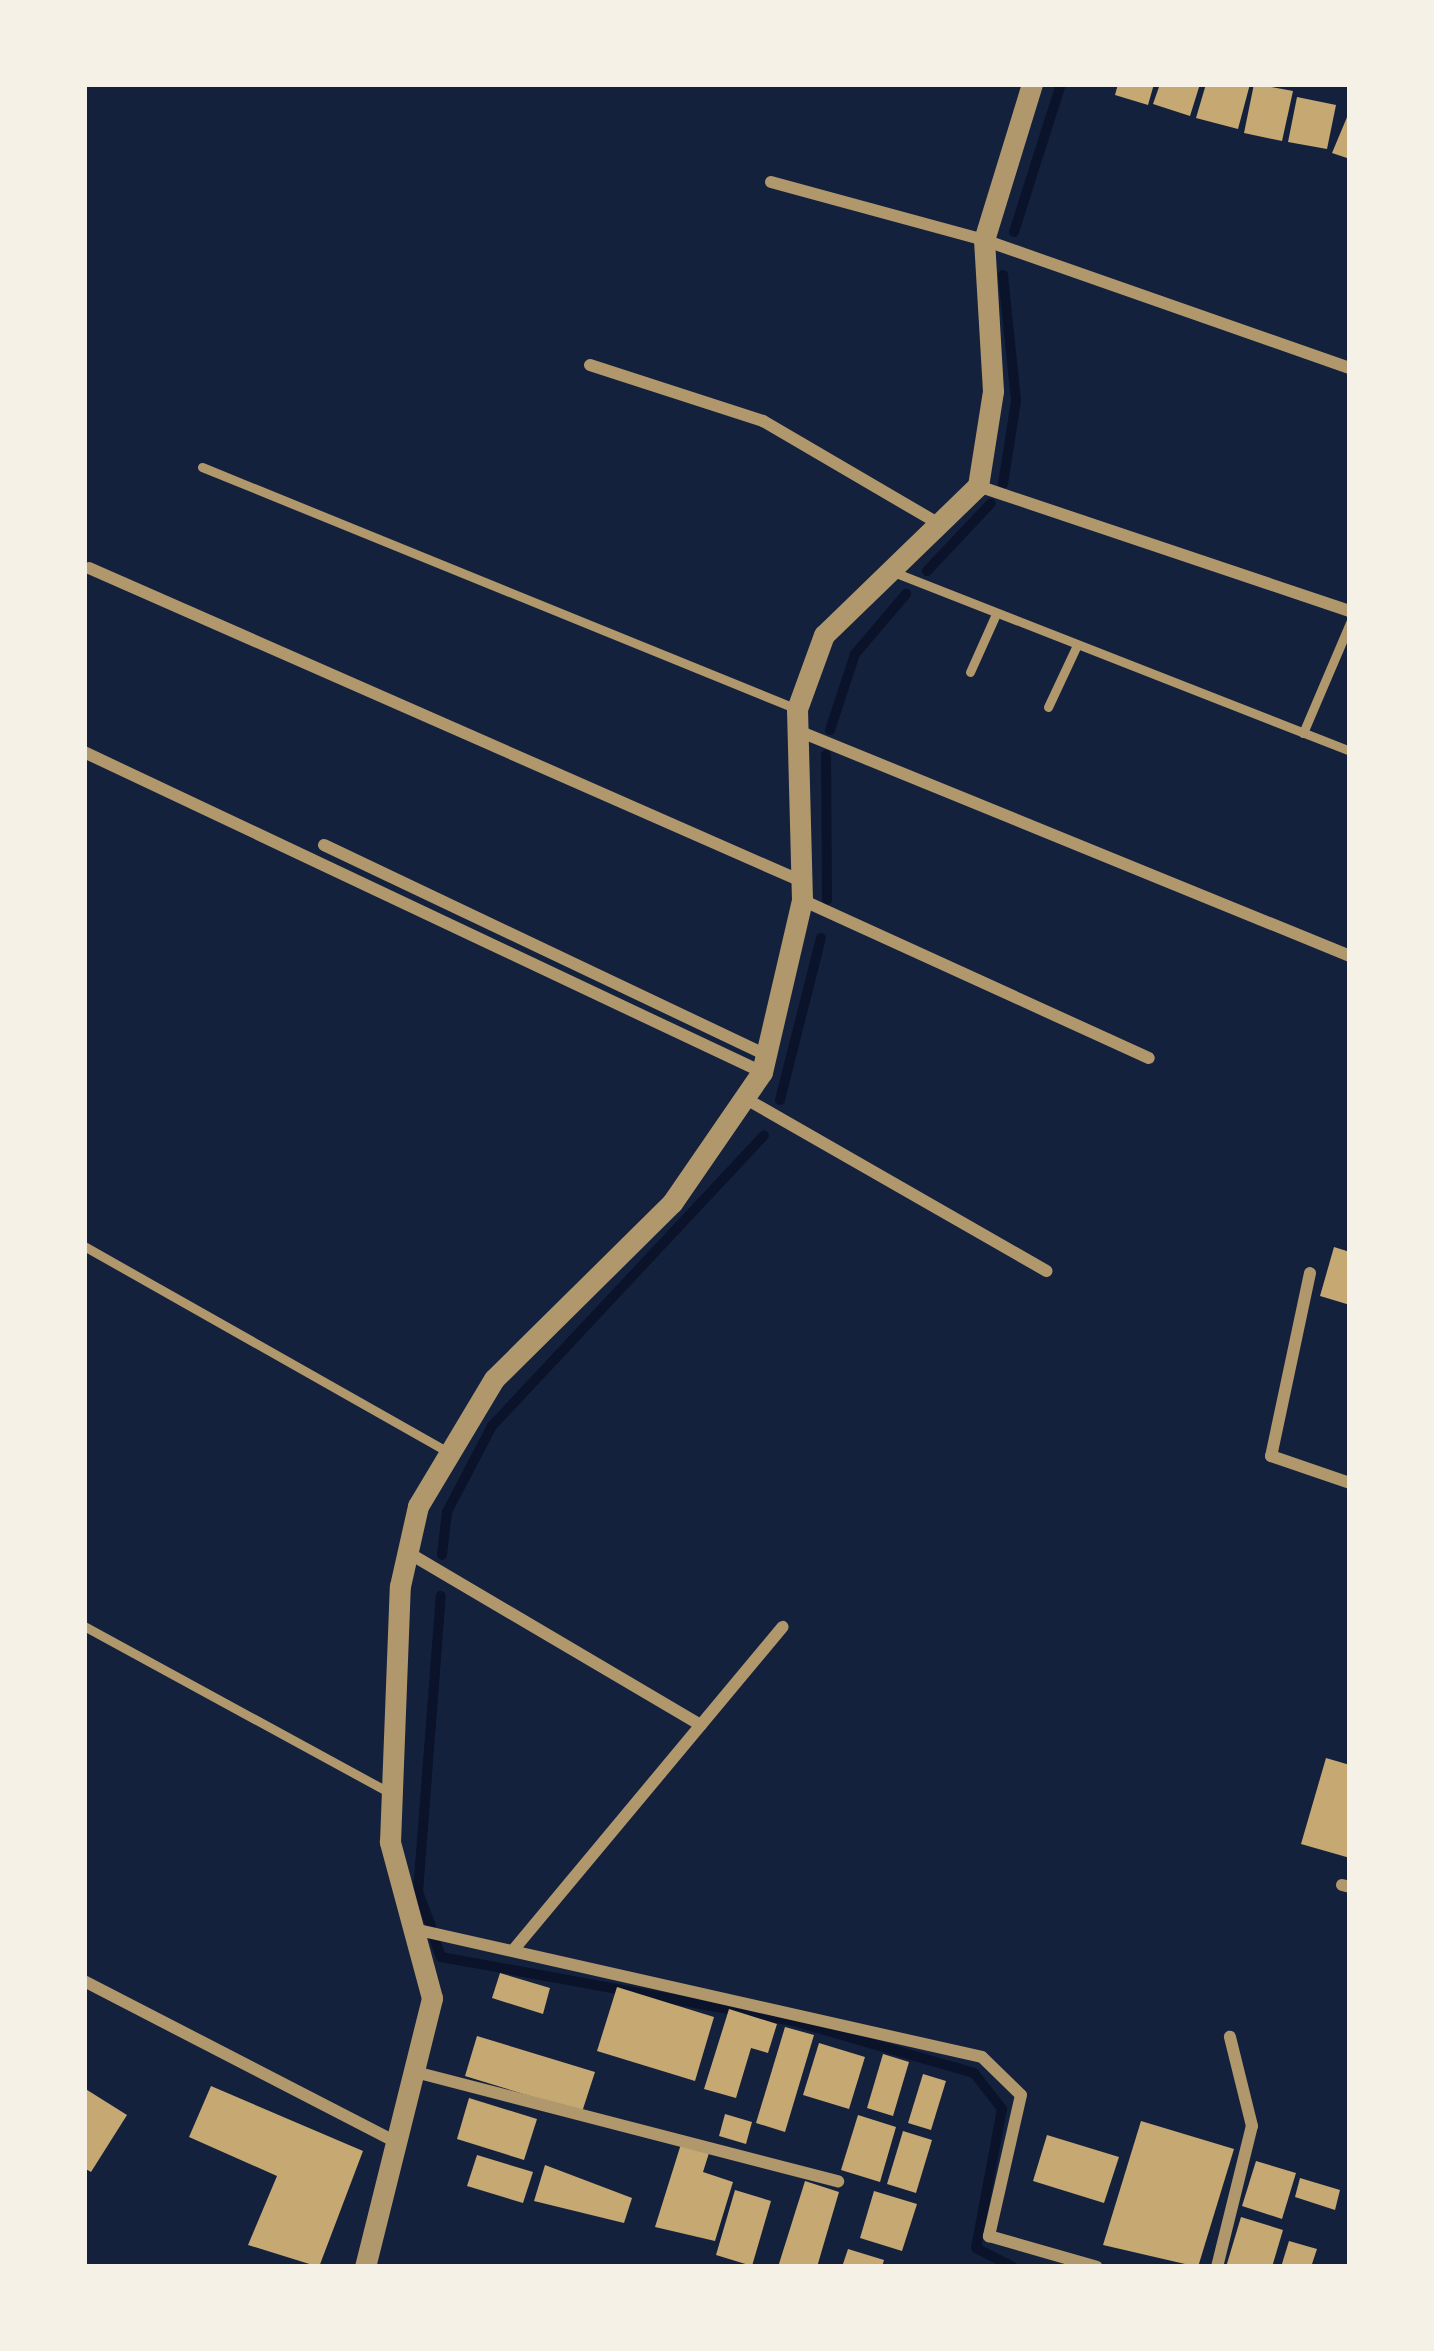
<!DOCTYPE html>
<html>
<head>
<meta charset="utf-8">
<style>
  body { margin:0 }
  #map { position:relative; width:1434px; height:2351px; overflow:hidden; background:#14213d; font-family:Cabin,sans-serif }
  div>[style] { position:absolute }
  .stream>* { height:10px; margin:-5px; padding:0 5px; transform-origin:5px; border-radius:5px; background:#0b132b }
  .building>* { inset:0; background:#c6a872 }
  .service>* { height:9px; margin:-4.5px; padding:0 4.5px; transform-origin:4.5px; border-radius:4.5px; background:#b1986c }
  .minor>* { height:12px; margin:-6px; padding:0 6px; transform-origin:6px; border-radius:6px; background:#b1986c }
  .tertiary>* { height:21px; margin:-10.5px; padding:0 10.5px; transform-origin:10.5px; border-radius:10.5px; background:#b1986c }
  span { translate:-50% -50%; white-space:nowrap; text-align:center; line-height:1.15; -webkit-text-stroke:12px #f6f1e7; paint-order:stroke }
  .frame { position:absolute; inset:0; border:87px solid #f6f1e7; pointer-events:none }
</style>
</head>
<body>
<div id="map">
  <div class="stream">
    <div style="left:1014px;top:232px;width:155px;rotate:-72.4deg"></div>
    <div style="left:1003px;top:275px;width:127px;rotate:84.1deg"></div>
    <div style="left:1016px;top:401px;width:84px;rotate:98.9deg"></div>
    <div style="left:927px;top:571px;width:93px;rotate:-46.7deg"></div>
    <div style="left:830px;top:730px;width:80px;rotate:-71.8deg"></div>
    <div style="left:855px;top:654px;width:79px;rotate:-49.6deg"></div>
    <div style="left:826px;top:755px;width:145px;rotate:89.6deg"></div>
    <div style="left:780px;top:1100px;width:167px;rotate:-75.8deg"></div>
    <div style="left:442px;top:1555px;width:43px;rotate:-83.4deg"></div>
    <div style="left:447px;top:1512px;width:97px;rotate:-62.4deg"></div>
    <div style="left:492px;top:1426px;width:398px;rotate:-46.9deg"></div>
    <div style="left:431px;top:1926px;width:36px;rotate:-111deg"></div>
    <div style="left:418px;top:1892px;width:297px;rotate:-85.6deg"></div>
    <div style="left:434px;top:1938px;width:20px;rotate:70deg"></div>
    <div style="left:441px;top:1957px;width:358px;rotate:10.3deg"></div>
    <div style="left:793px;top:2021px;width:188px;rotate:16deg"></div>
    <div style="left:974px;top:2073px;width:46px;rotate:52.1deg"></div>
    <div style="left:1002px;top:2109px;width:141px;rotate:100.6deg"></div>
    <div style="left:976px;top:2248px;width:42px;rotate:27.2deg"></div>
  </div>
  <div class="building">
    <div style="clip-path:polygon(1118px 84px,1154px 84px,1148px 105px,1115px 95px)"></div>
    <div style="clip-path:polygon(1160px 84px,1200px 84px,1190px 116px,1153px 104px)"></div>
    <div style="clip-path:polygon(1206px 84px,1250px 84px,1238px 129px,1196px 118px)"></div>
    <div style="clip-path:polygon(1254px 84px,1293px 91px,1282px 141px,1244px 133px)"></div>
    <div style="clip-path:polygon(1297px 97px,1336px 105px,1327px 149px,1288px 142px)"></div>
    <div style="clip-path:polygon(1350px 110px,1350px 159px,1332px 153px)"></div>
    <div style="clip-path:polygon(1334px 1247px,1350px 1252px,1350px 1305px,1320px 1296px)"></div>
    <div style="clip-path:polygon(1326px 1758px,1350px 1765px,1350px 1858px,1301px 1844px)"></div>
    <div style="clip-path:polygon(500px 1973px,550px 1988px,543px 2014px,492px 1998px)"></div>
    <div style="clip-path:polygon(617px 1987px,714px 2017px,695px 2081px,597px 2051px)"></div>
    <div style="clip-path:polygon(729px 2009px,777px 2024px,768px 2053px,751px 2048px,736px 2098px,704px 2089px)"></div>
    <div style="clip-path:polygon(785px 2027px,814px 2035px,785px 2132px,756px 2123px)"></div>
    <div style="clip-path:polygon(477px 2036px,595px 2072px,582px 2112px,465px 2076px)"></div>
    <div style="clip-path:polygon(819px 2043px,865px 2057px,849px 2109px,803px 2095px)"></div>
    <div style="clip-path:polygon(883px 2054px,909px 2062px,893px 2116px,867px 2108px)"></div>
    <div style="clip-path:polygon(923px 2074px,946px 2081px,931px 2130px,908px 2123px)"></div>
    <div style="clip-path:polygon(211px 2086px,363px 2151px,319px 2267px,248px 2245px,277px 2176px,189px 2137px)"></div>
    <div style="clip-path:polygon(84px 2088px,127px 2115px,91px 2172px,84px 2168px)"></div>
    <div style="clip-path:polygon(469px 2098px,537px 2119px,524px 2160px,457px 2139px)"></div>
    <div style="clip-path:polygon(725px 2114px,752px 2122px,746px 2144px,719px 2136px)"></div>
    <div style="clip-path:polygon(858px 2115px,896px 2127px,880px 2182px,841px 2170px)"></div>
    <div style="clip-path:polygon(1141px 2121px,1234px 2149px,1198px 2267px,1103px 2245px)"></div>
    <div style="clip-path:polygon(903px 2131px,932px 2140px,916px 2193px,887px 2184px)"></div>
    <div style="clip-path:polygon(1047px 2135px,1119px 2157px,1104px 2203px,1033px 2181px)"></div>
    <div style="clip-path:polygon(681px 2144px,709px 2153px,703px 2172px,733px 2182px,715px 2241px,655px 2227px)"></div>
    <div style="clip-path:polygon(477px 2155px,533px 2172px,523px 2203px,467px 2186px)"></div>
    <div style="clip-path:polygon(1256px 2161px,1296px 2173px,1282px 2219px,1242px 2206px)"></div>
    <div style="clip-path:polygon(545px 2165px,632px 2198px,624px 2223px,534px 2201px)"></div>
    <div style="clip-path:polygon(1300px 2178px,1340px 2190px,1335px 2210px,1295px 2197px)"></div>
    <div style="clip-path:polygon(805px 2181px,839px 2192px,817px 2267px,778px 2267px)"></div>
    <div style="clip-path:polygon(735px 2190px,771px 2201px,752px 2266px,716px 2255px)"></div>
    <div style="clip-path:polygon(874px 2191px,917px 2204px,902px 2251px,860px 2238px)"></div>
    <div style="clip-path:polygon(1241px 2217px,1283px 2230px,1272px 2267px,1226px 2267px)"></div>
    <div style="clip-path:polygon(1289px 2241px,1317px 2249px,1311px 2267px,1281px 2267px)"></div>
    <div style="clip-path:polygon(848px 2249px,884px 2260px,882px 2267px,842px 2267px)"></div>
  </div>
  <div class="service">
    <div style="left:202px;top:467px;width:642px;rotate:22.13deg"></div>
    <div style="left:891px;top:571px;width:493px;rotate:21.4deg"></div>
    <div style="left:970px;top:672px;width:64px;rotate:-65.9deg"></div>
    <div style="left:1048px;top:707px;width:68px;rotate:-64.9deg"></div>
    <div style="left:1303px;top:733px;width:120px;rotate:-66.9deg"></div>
    <div style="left:84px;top:1246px;width:414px;rotate:29.5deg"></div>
    <div style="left:84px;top:1626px;width:349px;rotate:28.6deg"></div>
  </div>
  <div class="minor">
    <div style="left:771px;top:182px;width:221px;rotate:15.2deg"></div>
    <div style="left:984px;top:240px;width:388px;rotate:19.3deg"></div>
    <div style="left:590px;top:365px;width:182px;rotate:17.9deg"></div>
    <div style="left:763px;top:421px;width:206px;rotate:30.3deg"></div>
    <div style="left:978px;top:486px;width:392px;rotate:18.6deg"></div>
    <div style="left:89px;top:568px;width:778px;rotate:23.73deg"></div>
    <div style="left:796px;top:730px;width:598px;rotate:22.19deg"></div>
    <div style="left:84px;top:752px;width:750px;rotate:25.27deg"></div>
    <div style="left:324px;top:845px;width:489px;rotate:25.4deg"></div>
    <div style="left:802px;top:900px;width:381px;rotate:24.5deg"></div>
    <div style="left:748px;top:1100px;width:344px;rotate:29.8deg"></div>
    <div style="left:1310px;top:1273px;width:187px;rotate:102deg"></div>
    <div style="left:1271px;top:1456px;width:83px;rotate:18.9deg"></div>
    <div style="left:407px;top:1552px;width:341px;rotate:30.5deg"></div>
    <div style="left:1342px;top:1885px;width:8px;rotate:14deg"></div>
    <div style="left:414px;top:1929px;width:582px;rotate:12.7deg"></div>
    <div style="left:982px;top:2057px;width:54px;rotate:44.3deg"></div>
    <div style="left:1021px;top:2095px;width:145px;rotate:102.8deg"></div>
    <div style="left:989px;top:2236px;width:112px;rotate:16deg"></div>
    <div style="left:515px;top:1948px;width:418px;rotate:-50.2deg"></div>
    <div style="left:84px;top:1981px;width:353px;rotate:27.3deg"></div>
    <div style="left:419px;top:2073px;width:433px;rotate:14.5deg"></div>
    <div style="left:1217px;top:2267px;width:145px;rotate:-76.1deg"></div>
    <div style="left:1252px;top:2126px;width:92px;rotate:-103.9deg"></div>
  </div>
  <div class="tertiary">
    <div style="left:365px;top:2267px;width:277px;rotate:-76deg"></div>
    <div style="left:432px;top:1998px;width:162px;rotate:-105.1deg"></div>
    <div style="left:390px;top:1842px;width:256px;rotate:-87.8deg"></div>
    <div style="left:400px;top:1586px;width:82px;rotate:-77.3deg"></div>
    <div style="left:418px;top:1506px;width:148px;rotate:-59.1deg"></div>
    <div style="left:494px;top:1379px;width:250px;rotate:-44.7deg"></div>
    <div style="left:672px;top:1203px;width:159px;rotate:-55.5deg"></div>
    <div style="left:762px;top:1072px;width:177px;rotate:-76.9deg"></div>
    <div style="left:802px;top:900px;width:191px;rotate:-91.5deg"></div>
    <div style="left:797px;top:709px;width:79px;rotate:-70deg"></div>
    <div style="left:824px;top:635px;width:214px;rotate:-44.1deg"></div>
    <div style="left:978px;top:486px;width:96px;rotate:-81deg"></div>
    <div style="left:993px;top:391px;width:151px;rotate:-93.4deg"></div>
    <div style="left:984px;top:240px;width:163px;rotate:-72.9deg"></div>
  </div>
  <div class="frame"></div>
</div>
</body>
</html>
